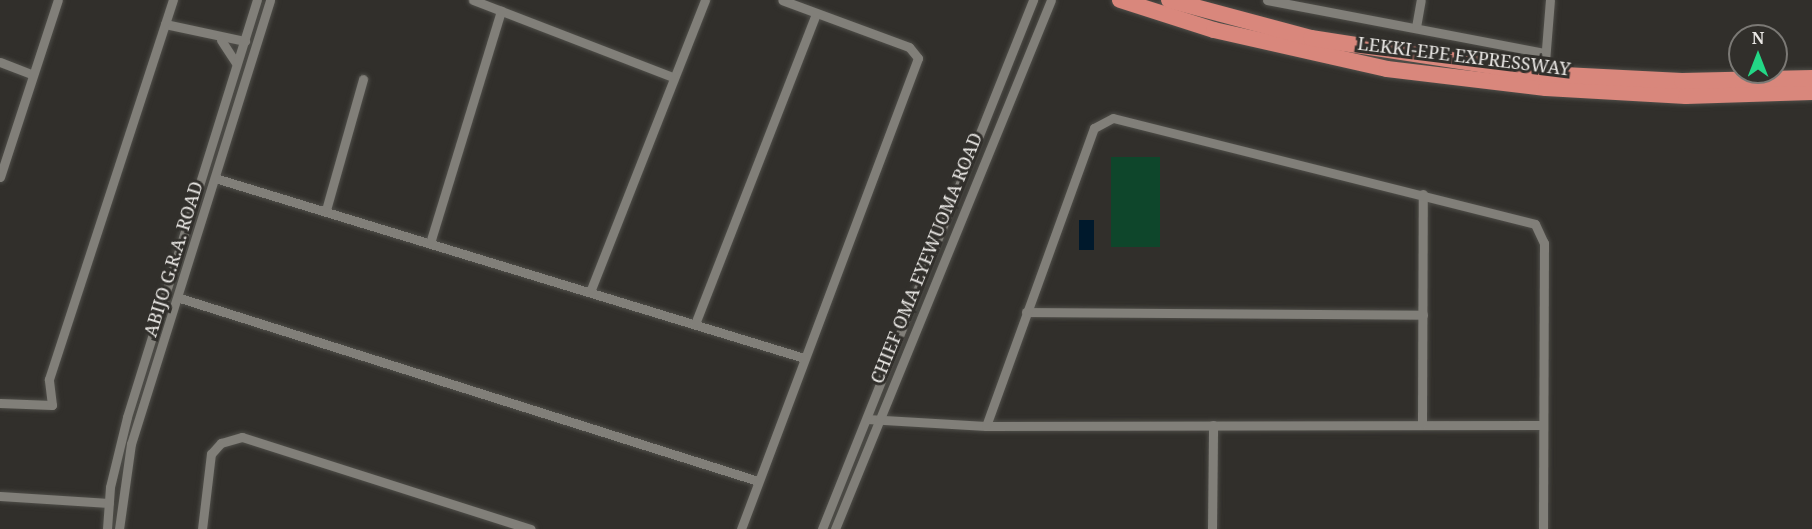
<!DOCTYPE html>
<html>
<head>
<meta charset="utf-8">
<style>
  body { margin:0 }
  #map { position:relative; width:1812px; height:529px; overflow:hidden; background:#312f2b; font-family:"Noto Serif",serif }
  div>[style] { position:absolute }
  .green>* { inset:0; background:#0e462b }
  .water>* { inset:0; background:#00192c }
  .roads { filter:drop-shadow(0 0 2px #4f4e49) drop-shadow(0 0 2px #4f4e49) }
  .minor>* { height:9px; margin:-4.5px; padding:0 4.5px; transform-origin:4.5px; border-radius:4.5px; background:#817f79 }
  .trunk>* { height:16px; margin:-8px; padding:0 8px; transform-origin:8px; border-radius:8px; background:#d9877c }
  span { translate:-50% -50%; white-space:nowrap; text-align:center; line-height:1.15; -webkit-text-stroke:6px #312f2b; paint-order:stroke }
  .street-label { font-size:18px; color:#e9e7e4 }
  .north { position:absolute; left:1728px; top:24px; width:60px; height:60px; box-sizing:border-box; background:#312f2b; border:2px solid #7b7975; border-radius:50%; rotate:0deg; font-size:16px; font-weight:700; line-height:24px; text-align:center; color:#e9e7e4 }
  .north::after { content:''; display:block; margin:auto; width:21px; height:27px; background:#23d886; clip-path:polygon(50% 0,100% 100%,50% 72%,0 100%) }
</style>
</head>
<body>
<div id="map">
  <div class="green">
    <div style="clip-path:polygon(1111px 157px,1160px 157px,1160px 247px,1111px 247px)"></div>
  </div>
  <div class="water">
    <div style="clip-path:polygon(1079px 220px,1094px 220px,1094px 250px,1079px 250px)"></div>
  </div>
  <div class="roads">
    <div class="minor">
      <div style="left:473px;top:0;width:214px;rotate:21.1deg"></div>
      <div style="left:1267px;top:0;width:282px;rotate:10.8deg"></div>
      <div style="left:165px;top:24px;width:82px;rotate:12deg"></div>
      <div style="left:1416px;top:27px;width:27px;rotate:-80deg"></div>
      <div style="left:221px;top:40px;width:27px;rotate:57deg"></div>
      <div style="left:0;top:62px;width:33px;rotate:21deg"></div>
      <div style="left:1544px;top:74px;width:74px;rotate:-85.4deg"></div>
      <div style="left:0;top:177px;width:186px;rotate:-71.9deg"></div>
      <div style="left:215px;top:178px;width:616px;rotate:16.99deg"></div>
      <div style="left:326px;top:210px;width:136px;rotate:-74.2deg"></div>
      <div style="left:430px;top:243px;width:243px;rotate:-73deg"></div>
      <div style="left:590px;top:292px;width:314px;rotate:-68.5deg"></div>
      <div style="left:180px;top:298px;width:606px;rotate:17.57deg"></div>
      <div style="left:1026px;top:312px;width:397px;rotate:0.4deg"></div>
      <div style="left:695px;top:324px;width:333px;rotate:-68.7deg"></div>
      <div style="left:0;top:403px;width:52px;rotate:2.2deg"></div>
      <div style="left:52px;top:405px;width:26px;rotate:-97deg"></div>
      <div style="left:49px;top:379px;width:399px;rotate:-71.9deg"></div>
      <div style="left:867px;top:419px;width:119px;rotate:3.4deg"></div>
      <div style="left:986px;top:426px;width:557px;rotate:-0.1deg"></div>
      <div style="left:1422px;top:424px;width:230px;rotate:-89.8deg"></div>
      <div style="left:986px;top:426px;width:317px;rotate:-70.1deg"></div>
      <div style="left:1094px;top:128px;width:21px;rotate:-28deg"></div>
      <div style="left:1113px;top:118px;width:435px;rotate:14.1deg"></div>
      <div style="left:1535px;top:224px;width:21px;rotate:65deg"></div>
      <div style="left:1544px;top:243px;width:286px;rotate:90.2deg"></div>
      <div style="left:0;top:496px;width:109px;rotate:3.7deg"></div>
      <div style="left:107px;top:529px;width:42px;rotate:-85.9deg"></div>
      <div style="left:110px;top:487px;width:72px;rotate:-76.3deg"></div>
      <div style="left:127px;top:417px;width:437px;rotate:-72.7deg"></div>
      <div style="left:119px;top:529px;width:86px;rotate:-82deg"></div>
      <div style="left:131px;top:444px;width:465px;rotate:-72.6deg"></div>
      <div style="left:202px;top:529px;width:76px;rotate:-83.2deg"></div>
      <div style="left:211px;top:454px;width:15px;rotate:-48deg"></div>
      <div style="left:221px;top:443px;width:22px;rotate:-16deg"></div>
      <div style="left:242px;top:437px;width:303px;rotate:17.7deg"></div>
      <div style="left:741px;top:529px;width:503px;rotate:-69.4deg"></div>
      <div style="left:918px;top:58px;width:14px;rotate:-129deg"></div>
      <div style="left:909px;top:47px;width:135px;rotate:-159.7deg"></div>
      <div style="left:822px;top:529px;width:570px;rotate:-68.25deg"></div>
      <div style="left:835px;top:529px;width:571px;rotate:-67.79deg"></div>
      <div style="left:1212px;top:529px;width:104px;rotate:-89.4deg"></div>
    </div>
    <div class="trunk">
      <div style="left:1120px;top:0;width:99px;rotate:17.7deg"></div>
      <div style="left:1214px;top:30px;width:177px;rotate:12.7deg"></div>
      <div style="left:1387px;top:69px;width:160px;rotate:6.8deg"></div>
      <div style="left:1546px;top:88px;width:140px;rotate:3.3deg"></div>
      <div style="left:1686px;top:96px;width:126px;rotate:-1.8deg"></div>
      <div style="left:1169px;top:0;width:147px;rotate:15deg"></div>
      <div style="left:1311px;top:38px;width:236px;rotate:8.8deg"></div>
      <div style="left:1544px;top:74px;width:138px;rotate:2.9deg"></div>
      <div style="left:1682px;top:81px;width:130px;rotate:-1.3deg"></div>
    </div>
  </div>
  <div class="street-label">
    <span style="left:1464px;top:56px;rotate:7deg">LEKKI-EPE EXPRESSWAY</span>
    <span style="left:926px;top:258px;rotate:-68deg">CHIEF OMA EYEWUOMA ROAD</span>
    <span style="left:173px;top:259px;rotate:-73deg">ABIJO G.R.A. ROAD</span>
  </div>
  <div class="north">N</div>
</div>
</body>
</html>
